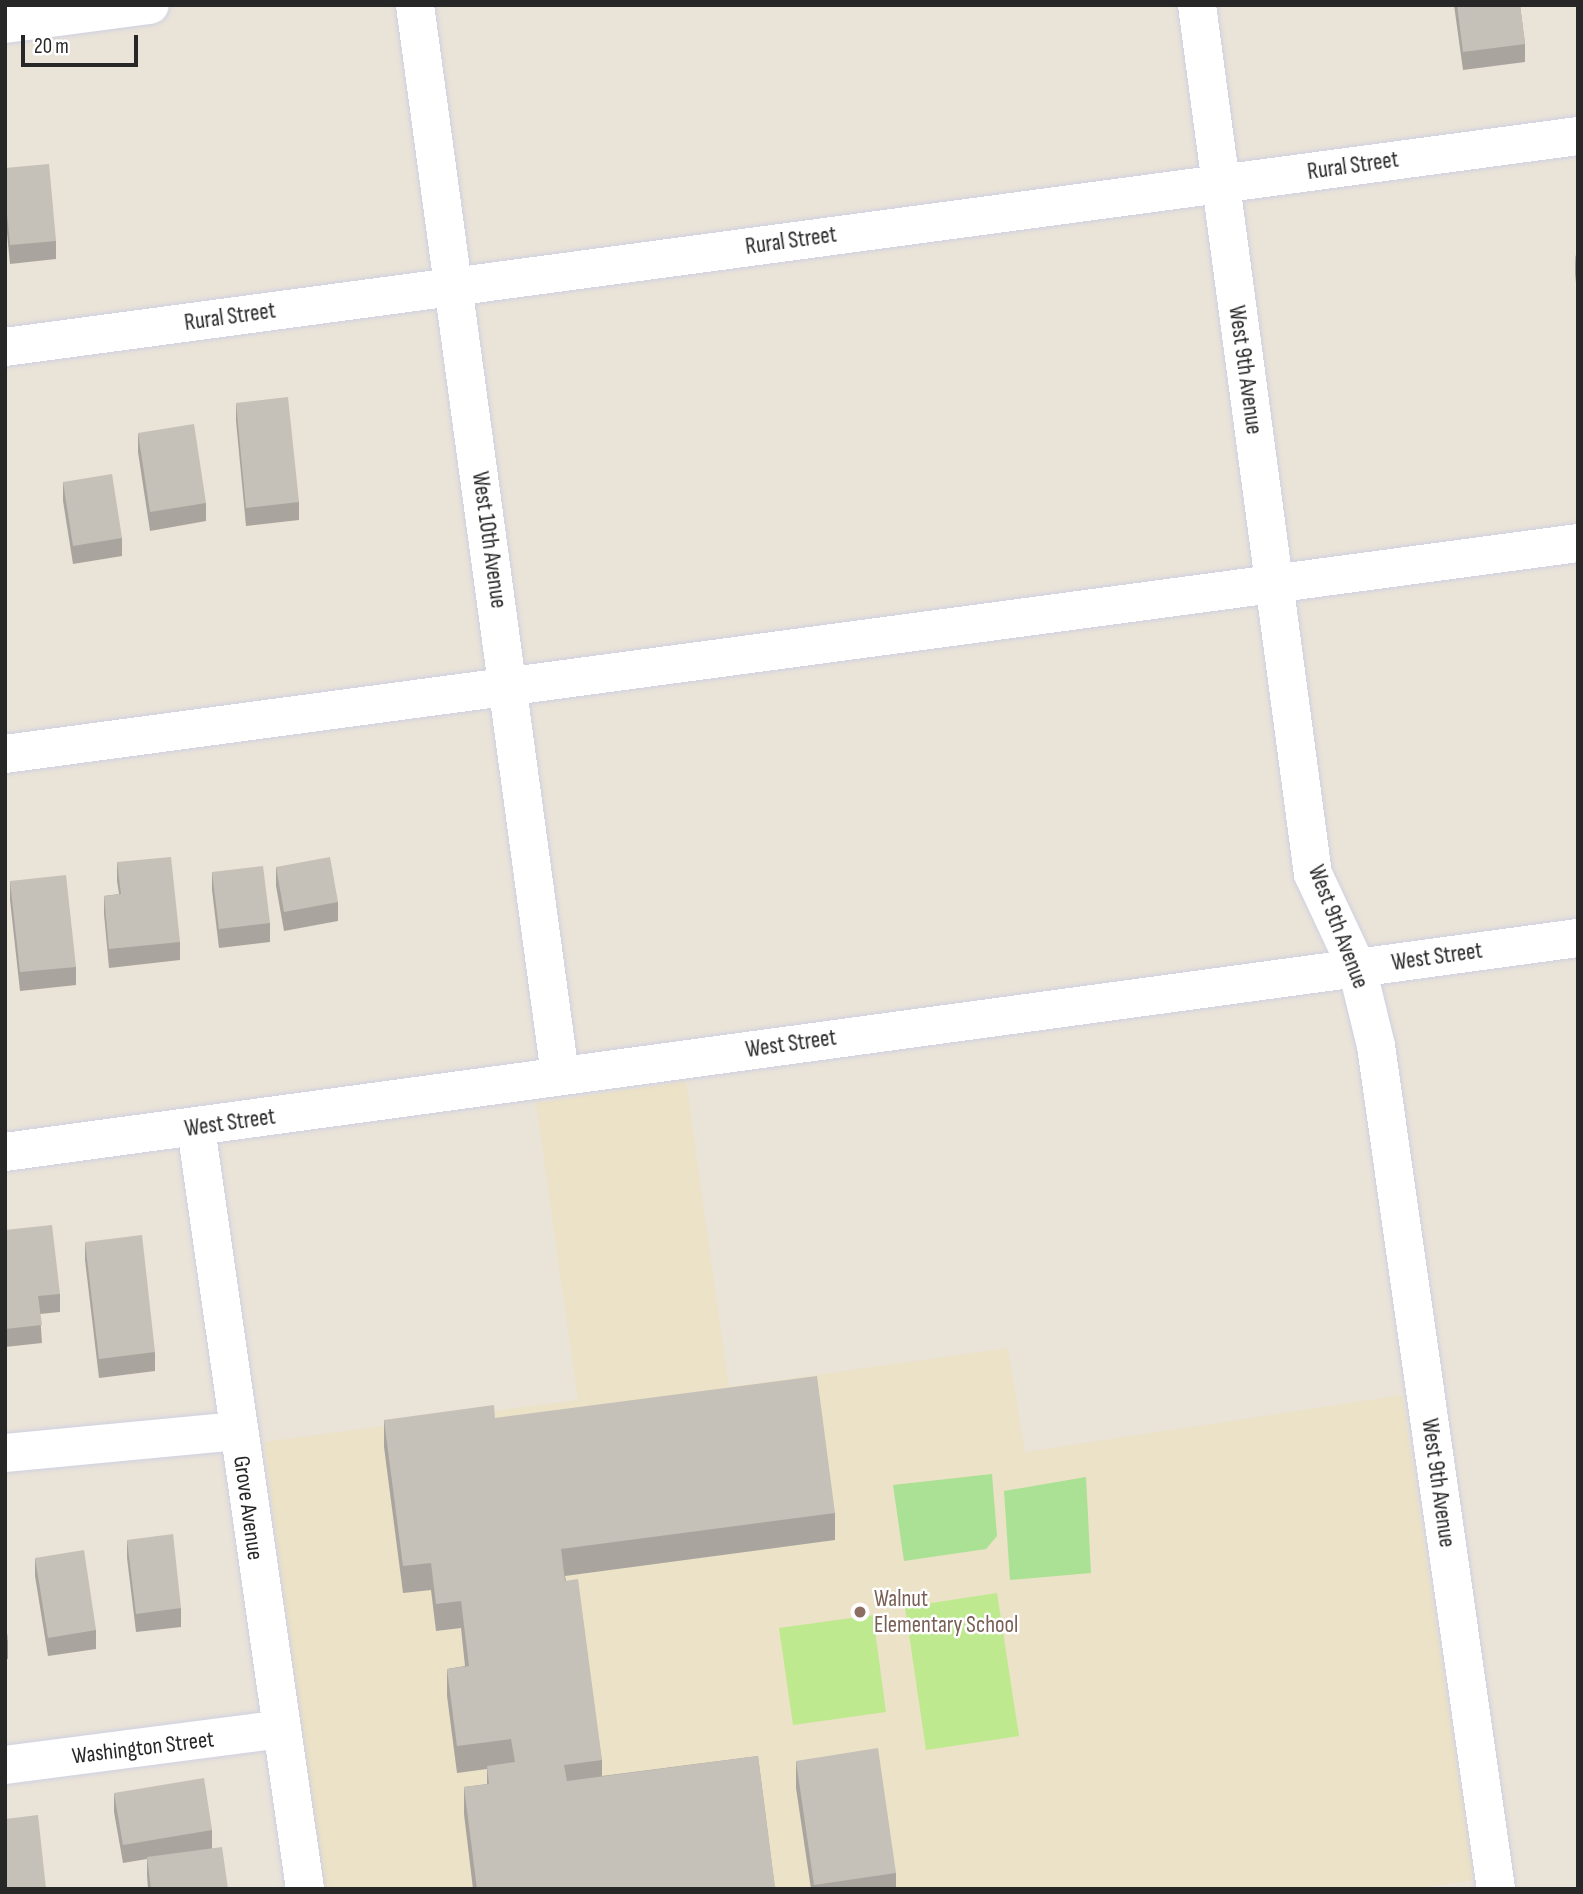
<!DOCTYPE html>
<html>
<head>
<meta charset="utf-8">
<style>
  body { margin:0 }
  #map { position:relative; width:1583px; height:1894px; overflow:hidden; background:#eae3d8; font-family:"Sofia Sans Condensed",sans-serif }
  div>[style] { position:absolute }
  .education>* { inset:0; background:#ece2c7 }
  .green>* { inset:0; background:#aae194 }
  .pitch>* { inset:0; background:#bee98f }
  .roads { filter:drop-shadow(0 0 2px #ced0e1) drop-shadow(0 0 2px #ced0e1) }
  .minor>* { height:38px; margin:-19px; padding:0 19px; transform-origin:19px; border-radius:19px; background:#fff }
  .wall>* { inset:0; background:#a9a59e }
  .building>* { inset:0; background:#c5c0b8 }
  .dots>* { width:19px; height:19px; translate:-50% -50%; box-sizing:border-box; border:4px solid #fff; border-radius:50% }
  span { translate:-50% -50%; white-space:nowrap; text-align:center; line-height:1.15; -webkit-text-stroke:5px #fff; paint-order:stroke }
  .street-label { font-size:23px; color:#272727 }
  .education-label { font-size:23px; color:#785e54 }
  .left { translate:0 -50%; text-align:left }
  .frame { position:absolute; inset:0; border:7px solid #272727; pointer-events:none }
  .scale { position:absolute; left:21px; top:35px; width:117px; height:32px; box-sizing:border-box; border:4px solid #272727; border-top:0; padding-left:9px; font-size:21px; line-height:24px; white-space:nowrap; color:#272727; -webkit-text-stroke:5px #fff; paint-order:stroke }
</style>
</head>
<body>
<div id="map">
  <div class="education">
    <div style="clip-path:polygon(686px 1081px,729px 1387px,1008px 1348px,1025px 1452px,1402px 1395px,1474px 1880px,1412px 1889px,322px 1889px,264px 1442px,578px 1400px,536px 1103px)"></div>
  </div>
  <div class="green">
    <div style="clip-path:polygon(992px 1474px,997px 1536px,986px 1549px,904px 1561px,893px 1485px)"></div>
    <div style="clip-path:polygon(1086px 1477px,1091px 1573px,1010px 1580px,1004px 1491px)"></div>
  </div>
  <div class="pitch">
    <div style="clip-path:polygon(997px 1593px,1019px 1736px,926px 1750px,905px 1607px)"></div>
    <div style="clip-path:polygon(873px 1615px,886px 1712px,793px 1725px,779px 1628px)"></div>
  </div>
  <div class="roads">
    <div class="minor">
      <div style="left:415px;top:5px;width:1080px;rotate:82.28deg"></div>
      <div style="left:1197px;top:5px;width:877px;rotate:82.4deg"></div>
      <div style="left:1313px;top:874px;width:104px;rotate:64.9deg"></div>
      <div style="left:1357px;top:968px;width:80px;rotate:76.3deg"></div>
      <div style="left:1376px;top:1046px;width:851px;rotate:81.9deg"></div>
      <div style="left:5px;top:24px;width:146px;rotate:-7.5deg"></div>
      <div style="left:5px;top:347px;width:1587px;rotate:-7.64deg"></div>
      <div style="left:5px;top:754px;width:1587px;rotate:-7.64deg"></div>
      <div style="left:196px;top:1128px;width:769px;rotate:81.85deg"></div>
      <div style="left:5px;top:1152px;width:1587px;rotate:-7.75deg"></div>
      <div style="left:5px;top:1453px;width:233px;rotate:-5.4deg"></div>
      <div style="left:5px;top:1765px;width:278px;rotate:-7.4deg"></div>
    </div>
  </div>
  <div class="wall">
    <div style="clip-path:polygon(1454px 5px,1520px 5px,1525px 44px,1525px 62px,1463px 70px)"></div>
    <div style="clip-path:polygon(5px 168px,56px 241px,56px 259px,10px 264px,5px 212px)"></div>
    <div style="clip-path:polygon(1578px 255px,1578px 301px,1575px 274px,1575px 256px)"></div>
    <div style="clip-path:polygon(236px 403px,299px 502px,299px 520px,246px 526px,236px 421px)"></div>
    <div style="clip-path:polygon(138px 433px,206px 503px,206px 521px,150px 531px,138px 452px)"></div>
    <div style="clip-path:polygon(63px 482px,122px 538px,122px 556px,73px 564px,63px 501px)"></div>
    <div style="clip-path:polygon(117px 862px,180px 942px,180px 960px,109px 968px,104px 914px,104px 896px,119px 894px,117px 881px)"></div>
    <div style="clip-path:polygon(276px 867px,338px 902px,338px 921px,284px 931px,276px 886px)"></div>
    <div style="clip-path:polygon(212px 872px,270px 923px,270px 942px,219px 948px,212px 890px)"></div>
    <div style="clip-path:polygon(10px 881px,76px 967px,76px 985px,20px 991px,10px 900px)"></div>
    <div style="clip-path:polygon(5px 1230px,60px 1294px,60px 1312px,40px 1314px,42px 1343px,5px 1347px)"></div>
    <div style="clip-path:polygon(85px 1242px,155px 1352px,155px 1371px,99px 1378px,85px 1260px)"></div>
    <div style="clip-path:polygon(495px 1418px,835px 1513px,835px 1540px,565px 1576px,602px 1760px,602px 1776px,758px 1756px,775px 1889px,473px 1889px,464px 1814px,464px 1787px,487px 1784px,487px 1769px,457px 1773px,447px 1696px,447px 1669px,465px 1666px,461px 1628px,436px 1631px,431px 1590px,403px 1593px,384px 1447px,384px 1420px)"></div>
    <div style="clip-path:polygon(127px 1540px,181px 1608px,181px 1627px,136px 1632px,127px 1558px)"></div>
    <div style="clip-path:polygon(35px 1558px,96px 1630px,96px 1649px,48px 1656px,35px 1576px)"></div>
    <div style="clip-path:polygon(5px 1620px,8px 1640px,8px 1659px,5px 1659px)"></div>
    <div style="clip-path:polygon(796px 1761px,896px 1873px,896px 1889px,811px 1889px,796px 1788px)"></div>
    <div style="clip-path:polygon(114px 1793px,212px 1830px,212px 1848px,228px 1889px,148px 1889px,147px 1875px,147px 1859px,123px 1863px,114px 1812px)"></div>
  </div>
  <div class="building">
    <div style="clip-path:polygon(1457px 5px,1520px 5px,1525px 44px,1463px 52px)"></div>
    <div style="clip-path:polygon(49px 164px,56px 241px,10px 245px,5px 193px,5px 168px)"></div>
    <div style="clip-path:polygon(1578px 255px,1578px 282px,1575px 256px)"></div>
    <div style="clip-path:polygon(288px 397px,299px 502px,246px 508px,236px 403px)"></div>
    <div style="clip-path:polygon(194px 424px,206px 503px,150px 512px,138px 433px)"></div>
    <div style="clip-path:polygon(112px 474px,122px 538px,73px 546px,63px 482px)"></div>
    <div style="clip-path:polygon(171px 857px,180px 942px,109px 949px,104px 896px,121px 894px,117px 862px)"></div>
    <div style="clip-path:polygon(330px 857px,338px 902px,284px 912px,276px 867px)"></div>
    <div style="clip-path:polygon(263px 866px,270px 923px,219px 929px,212px 872px)"></div>
    <div style="clip-path:polygon(66px 875px,76px 967px,20px 972px,10px 881px)"></div>
    <div style="clip-path:polygon(52px 1225px,60px 1294px,38px 1296px,42px 1325px,5px 1329px,5px 1230px)"></div>
    <div style="clip-path:polygon(142px 1235px,155px 1352px,99px 1359px,85px 1242px)"></div>
    <div style="clip-path:polygon(817px 1376px,835px 1513px,561px 1549px,565px 1581px,578px 1579px,602px 1760px,564px 1765px,567px 1781px,758px 1756px,775px 1887px,759px 1889px,477px 1889px,464px 1787px,489px 1784px,487px 1766px,515px 1762px,511px 1739px,457px 1746px,447px 1669px,469px 1666px,461px 1601px,436px 1604px,431px 1563px,403px 1566px,384px 1420px,494px 1405px,495px 1418px)"></div>
    <div style="clip-path:polygon(173px 1534px,181px 1608px,136px 1614px,127px 1540px)"></div>
    <div style="clip-path:polygon(84px 1550px,96px 1630px,48px 1638px,35px 1558px)"></div>
    <div style="clip-path:polygon(5px 1620px,8px 1640px,5px 1641px)"></div>
    <div style="clip-path:polygon(878px 1748px,896px 1873px,814px 1885px,796px 1761px)"></div>
    <div style="clip-path:polygon(204px 1778px,212px 1830px,123px 1845px,114px 1793px)"></div>
    <div style="clip-path:polygon(38px 1815px,46px 1889px,5px 1889px,5px 1819px)"></div>
    <div style="clip-path:polygon(222px 1847px,228px 1889px,151px 1889px,147px 1857px)"></div>
  </div>
  <div class="dots">
    <div style="left:860px;top:1612px;background:#8d6e63"></div>
  </div>
  <div class="street-label">
    <span style="left:1353px;top:166px;rotate:-8deg">Rural Street</span>
    <span style="left:791px;top:241px;rotate:-8deg">Rural Street</span>
    <span style="left:230px;top:317px;rotate:-8deg">Rural Street</span>
    <span style="left:1245px;top:370px;rotate:82deg">West 9th Avenue</span>
    <span style="left:489px;top:540px;rotate:82deg">West 10th Avenue</span>
    <span style="left:1338px;top:927px;rotate:69deg">West 9th Avenue</span>
    <span style="left:1437px;top:957px;rotate:-8deg">West Street</span>
    <span style="left:791px;top:1044px;rotate:-8deg">West Street</span>
    <span style="left:230px;top:1123px;rotate:-8deg">West Street</span>
    <span style="left:1438px;top:1483px;rotate:82deg">West 9th Avenue</span>
    <span style="left:248px;top:1508px;rotate:82deg">Grove Avenue</span>
    <span style="left:143px;top:1748px;rotate:-7deg">Washington Street</span>
  </div>
  <div class="education-label">
    <span class="left" style="left:874px;top:1612px">Walnut<br>Elementary School</span>
  </div>
  <div class="frame"></div>
  <div class="scale">20 m</div>
</div>
</body>
</html>
